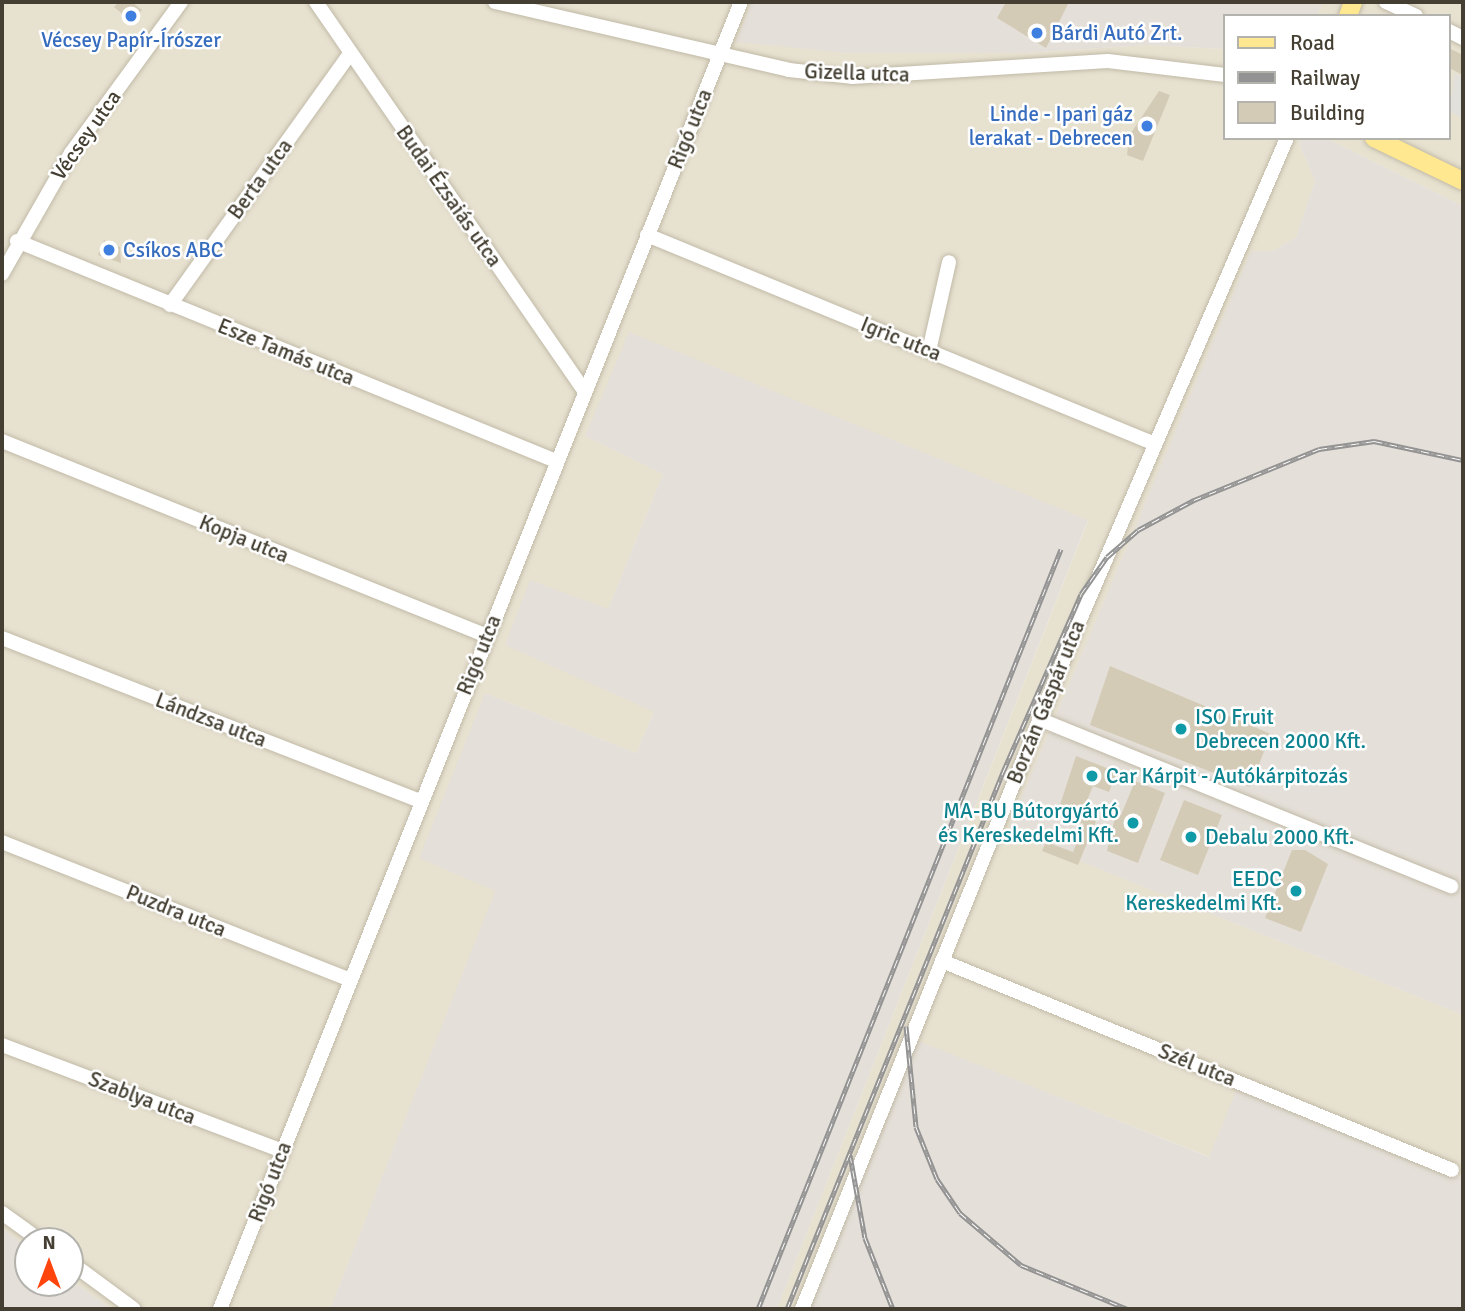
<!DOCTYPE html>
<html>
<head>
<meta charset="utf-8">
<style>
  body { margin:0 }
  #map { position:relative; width:1465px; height:1311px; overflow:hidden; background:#f2efe2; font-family:Signika,sans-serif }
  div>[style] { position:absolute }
  .residential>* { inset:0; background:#e7e1d0 }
  .industrial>* { inset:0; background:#e4dfd8 }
  .parking>* { inset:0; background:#e2e0db }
  .building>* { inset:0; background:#d4cbb7 }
  .roads { filter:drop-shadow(0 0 2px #c1baa7) drop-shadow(0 0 2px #c1baa7) }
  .minor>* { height:14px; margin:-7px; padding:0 7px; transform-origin:7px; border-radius:7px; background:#fff }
  .major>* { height:18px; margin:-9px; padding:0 9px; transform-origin:9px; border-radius:9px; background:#ffe88f }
  .rail>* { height:5px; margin-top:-2.5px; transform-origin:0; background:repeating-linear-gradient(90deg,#fff 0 8px,#939393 0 16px); box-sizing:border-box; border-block:2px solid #939393 }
  .dots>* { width:19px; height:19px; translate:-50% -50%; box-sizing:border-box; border:4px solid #fff; border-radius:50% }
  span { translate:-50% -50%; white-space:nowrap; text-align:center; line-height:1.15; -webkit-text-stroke:5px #fff; paint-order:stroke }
  .shop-label { font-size:21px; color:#366cbe }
  .left { translate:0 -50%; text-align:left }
  .right { translate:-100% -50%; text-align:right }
  .street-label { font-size:21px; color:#443f32 }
  .culture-label { font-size:21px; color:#0d838f }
  .frame { position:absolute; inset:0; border:4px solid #443f32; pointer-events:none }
  .legend { position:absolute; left:1223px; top:14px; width:228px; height:126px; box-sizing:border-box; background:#fff; border:2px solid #b4b2ad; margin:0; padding:9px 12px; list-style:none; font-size:21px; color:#443f32 }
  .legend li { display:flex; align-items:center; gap:14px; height:35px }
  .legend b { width:35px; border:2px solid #b4b2ad }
  .north { position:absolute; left:14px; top:1227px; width:70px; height:70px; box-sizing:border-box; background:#fff; border:2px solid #b4b2ad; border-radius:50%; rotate:0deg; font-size:19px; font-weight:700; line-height:28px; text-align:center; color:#443f32 }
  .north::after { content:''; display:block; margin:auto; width:24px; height:32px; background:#ff440d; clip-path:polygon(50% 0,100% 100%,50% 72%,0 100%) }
</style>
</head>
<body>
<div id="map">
  <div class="residential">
    <div style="clip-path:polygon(2px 2px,752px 2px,737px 41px,848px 53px,1025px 53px,1147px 45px,1225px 49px,1225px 138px,1304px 138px,1299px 144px,1315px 181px,1296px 237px,1273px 251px,1251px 252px,1008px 832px,1463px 1015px,1463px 1178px,1238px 1087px,1210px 1157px,917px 1041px,809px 1309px,777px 1309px,1088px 521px,893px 442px,585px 436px,663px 474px,608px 609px,654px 712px,636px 753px,485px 693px,496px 890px,330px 1309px,111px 1309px,70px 1279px,70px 1241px,28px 1241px,28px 1248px,2px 1228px)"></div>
    <div style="clip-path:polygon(1323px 2px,1463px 2px,1463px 206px,1326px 138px,1449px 138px,1449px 16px,1317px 16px)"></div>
  </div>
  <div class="industrial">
    <div style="clip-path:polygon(752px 2px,1323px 2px,1317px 16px,1225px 16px,1225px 49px,1147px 45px,1025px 53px,848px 53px,736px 42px)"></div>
    <div style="clip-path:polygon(1304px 138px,1326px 138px,1463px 206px,1463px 1015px,1007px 832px,1251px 251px,1273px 251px,1296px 237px,1315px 181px,1299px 144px)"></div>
    <div style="clip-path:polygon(629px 332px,1088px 520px,777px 1309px,330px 1309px,495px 891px,419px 858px,485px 693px,636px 753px,654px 712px,505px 645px,530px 580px,608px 609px,663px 474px,585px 436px)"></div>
    <div style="clip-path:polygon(916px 1040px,1209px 1157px,1238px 1086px,1463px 1178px,1463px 1309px,809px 1309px)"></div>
    <div style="clip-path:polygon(2px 1228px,28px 1248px,28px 1283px,70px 1279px,111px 1309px,2px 1309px)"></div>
  </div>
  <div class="parking">
    <div style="clip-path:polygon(1455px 73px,1463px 77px,1463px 119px,1449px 111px)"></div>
  </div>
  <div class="building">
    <div style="clip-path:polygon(119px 2px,132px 2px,142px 10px,132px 22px,114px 7px)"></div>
    <div style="clip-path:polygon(1006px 2px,1069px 2px,1046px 48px,997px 18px)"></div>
    <div style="clip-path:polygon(1449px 48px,1463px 55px,1463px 75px,1449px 68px)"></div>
    <div style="clip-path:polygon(1159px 91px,1170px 95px,1143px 161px,1127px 155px,1129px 136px)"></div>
    <div style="clip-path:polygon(104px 240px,120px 247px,121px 263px,98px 255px)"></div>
    <div style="clip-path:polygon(1110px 666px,1271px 734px,1250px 787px,1090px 725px)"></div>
    <div style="clip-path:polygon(1076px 756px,1117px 772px,1109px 792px,1093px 786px,1086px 803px,1101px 809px,1078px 865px,1042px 851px,1046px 842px,1073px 852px,1084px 824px,1057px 814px)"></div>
    <div style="clip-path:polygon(1135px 781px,1165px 793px,1138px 863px,1107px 851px,1116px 813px,1121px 815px)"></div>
    <div style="clip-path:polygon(1184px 800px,1222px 815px,1198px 875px,1160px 860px)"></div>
    <div style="clip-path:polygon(1292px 850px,1305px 850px,1328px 864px,1301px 932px,1265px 918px)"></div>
  </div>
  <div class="roads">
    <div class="minor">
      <div style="left:316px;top:2px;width:472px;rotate:55.4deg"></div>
      <div style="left:495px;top:2px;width:302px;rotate:13deg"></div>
      <div style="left:789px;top:70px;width:63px;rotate:6.3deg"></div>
      <div style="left:852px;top:77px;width:256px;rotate:-3.6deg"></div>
      <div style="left:1108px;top:61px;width:118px;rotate:6.8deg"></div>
      <div style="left:1386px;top:2px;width:33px;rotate:25deg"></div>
      <div style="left:1449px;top:31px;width:16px;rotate:27deg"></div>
      <div style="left:647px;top:235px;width:549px;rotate:22.36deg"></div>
      <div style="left:17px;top:241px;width:582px;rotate:22.2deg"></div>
      <div style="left:2px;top:274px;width:139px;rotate:-60.3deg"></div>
      <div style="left:71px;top:153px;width:187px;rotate:-53.9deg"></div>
      <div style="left:170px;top:305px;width:309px;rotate:-54.4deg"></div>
      <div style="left:929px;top:351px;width:91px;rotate:-77.3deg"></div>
      <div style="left:2px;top:441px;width:523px;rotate:21.9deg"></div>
      <div style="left:2px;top:638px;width:450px;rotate:21.3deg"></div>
      <div style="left:1039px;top:719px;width:445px;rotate:22.1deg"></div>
      <div style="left:2px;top:842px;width:374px;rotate:21.6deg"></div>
      <div style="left:942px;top:961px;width:551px;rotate:22.28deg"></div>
      <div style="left:2px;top:1045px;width:299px;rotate:20.7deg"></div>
      <div style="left:2px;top:1213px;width:48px;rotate:35.7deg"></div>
      <div style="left:70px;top:1262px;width:79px;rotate:36.3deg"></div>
      <div style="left:220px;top:1309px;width:1407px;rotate:-68.27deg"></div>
      <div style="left:802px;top:1309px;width:733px;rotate:-68.05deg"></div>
      <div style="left:1076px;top:629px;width:534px;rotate:-66.75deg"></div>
    </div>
    <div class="major">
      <div style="left:1348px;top:16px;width:15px;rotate:-70deg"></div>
      <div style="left:1374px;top:138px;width:99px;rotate:25.8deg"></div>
    </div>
  </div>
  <div class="rail">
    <div style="left:906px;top:1026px;width:101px;rotate:84.3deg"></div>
    <div style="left:916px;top:1127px;width:56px;rotate:68deg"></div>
    <div style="left:937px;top:1179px;width:41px;rotate:55.9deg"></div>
    <div style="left:960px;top:1213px;width:80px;rotate:40.4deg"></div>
    <div style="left:1021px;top:1265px;width:116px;rotate:22.4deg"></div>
    <div style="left:850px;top:1155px;width:84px;rotate:79.8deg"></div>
    <div style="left:865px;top:1238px;width:76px;rotate:68.5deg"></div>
    <div style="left:758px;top:1309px;width:818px;rotate:-68.26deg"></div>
    <div style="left:787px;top:1309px;width:579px;rotate:-68.09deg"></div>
    <div style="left:1003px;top:772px;width:194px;rotate:-66.3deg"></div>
    <div style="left:1081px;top:594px;width:45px;rotate:-54.9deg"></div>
    <div style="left:1107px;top:557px;width:41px;rotate:-41.1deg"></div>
    <div style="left:1138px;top:530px;width:64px;rotate:-28.2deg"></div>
    <div style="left:1194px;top:500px;width:135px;rotate:-22.2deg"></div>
    <div style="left:1319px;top:449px;width:56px;rotate:-8.3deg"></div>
    <div style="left:1374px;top:441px;width:91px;rotate:12.1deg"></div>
  </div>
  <div class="dots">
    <div style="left:131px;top:16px;background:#3f7fe0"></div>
    <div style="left:1037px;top:33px;background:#3f7fe0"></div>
    <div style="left:1147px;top:126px;background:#3f7fe0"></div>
    <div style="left:109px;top:250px;background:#3f7fe0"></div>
    <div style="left:1181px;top:729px;background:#0f9aa8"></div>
    <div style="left:1092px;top:776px;background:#0f9aa8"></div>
    <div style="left:1133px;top:823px;background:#0f9aa8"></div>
    <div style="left:1191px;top:837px;background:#0f9aa8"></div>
    <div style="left:1296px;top:891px;background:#0f9aa8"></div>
  </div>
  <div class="shop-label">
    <span class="left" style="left:1051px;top:33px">Bárdi Autó Zrt.</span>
    <span style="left:131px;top:40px">Vécsey Papír-Írószer</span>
    <span class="right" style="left:1133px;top:126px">Linde - Ipari gáz<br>lerakat - Debrecen</span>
    <span class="left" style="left:123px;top:250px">Csíkos ABC</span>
  </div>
  <div class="street-label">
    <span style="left:857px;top:73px;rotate:2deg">Gizella utca</span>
    <span style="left:690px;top:129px;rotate:-68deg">Rigó utca</span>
    <span style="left:86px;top:135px;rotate:-55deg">Vécsey utca</span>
    <span style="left:260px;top:179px;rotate:-54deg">Berta utca</span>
    <span style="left:449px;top:196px;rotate:55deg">Budai Ézsaiás utca</span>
    <span style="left:901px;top:339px;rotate:22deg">Igric utca</span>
    <span style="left:286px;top:352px;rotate:22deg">Esze Tamás utca</span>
    <span style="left:244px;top:539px;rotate:22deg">Kopja utca</span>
    <span style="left:479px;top:655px;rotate:-68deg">Rigó utca</span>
    <span style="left:1046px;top:702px;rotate:-68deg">Borzán Gáspár utca</span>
    <span style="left:211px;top:720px;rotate:21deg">Lándzsa utca</span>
    <span style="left:176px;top:911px;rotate:22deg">Puzdra utca</span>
    <span style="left:1197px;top:1065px;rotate:22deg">Szél utca</span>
    <span style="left:142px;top:1098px;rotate:21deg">Szablya utca</span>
    <span style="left:270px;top:1182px;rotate:-69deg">Rigó utca</span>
  </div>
  <div class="culture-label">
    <span class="left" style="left:1195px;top:729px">ISO Fruit<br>Debrecen 2000 Kft.</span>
    <span class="left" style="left:1106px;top:776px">Car Kárpit - Autókárpitozás</span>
    <span class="right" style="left:1119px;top:823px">MA-BU Bútorgyártó<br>és Kereskedelmi Kft.</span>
    <span class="left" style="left:1205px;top:837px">Debalu 2000 Kft.</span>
    <span class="right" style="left:1282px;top:891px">EEDC<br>Kereskedelmi Kft.</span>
  </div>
  <div class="frame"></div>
  <ul class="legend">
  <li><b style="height:9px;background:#ffe88f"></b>Road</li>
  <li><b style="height:9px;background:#939393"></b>Railway</li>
  <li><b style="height:19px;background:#d4cbb7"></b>Building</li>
  </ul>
  <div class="north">N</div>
</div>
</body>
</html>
